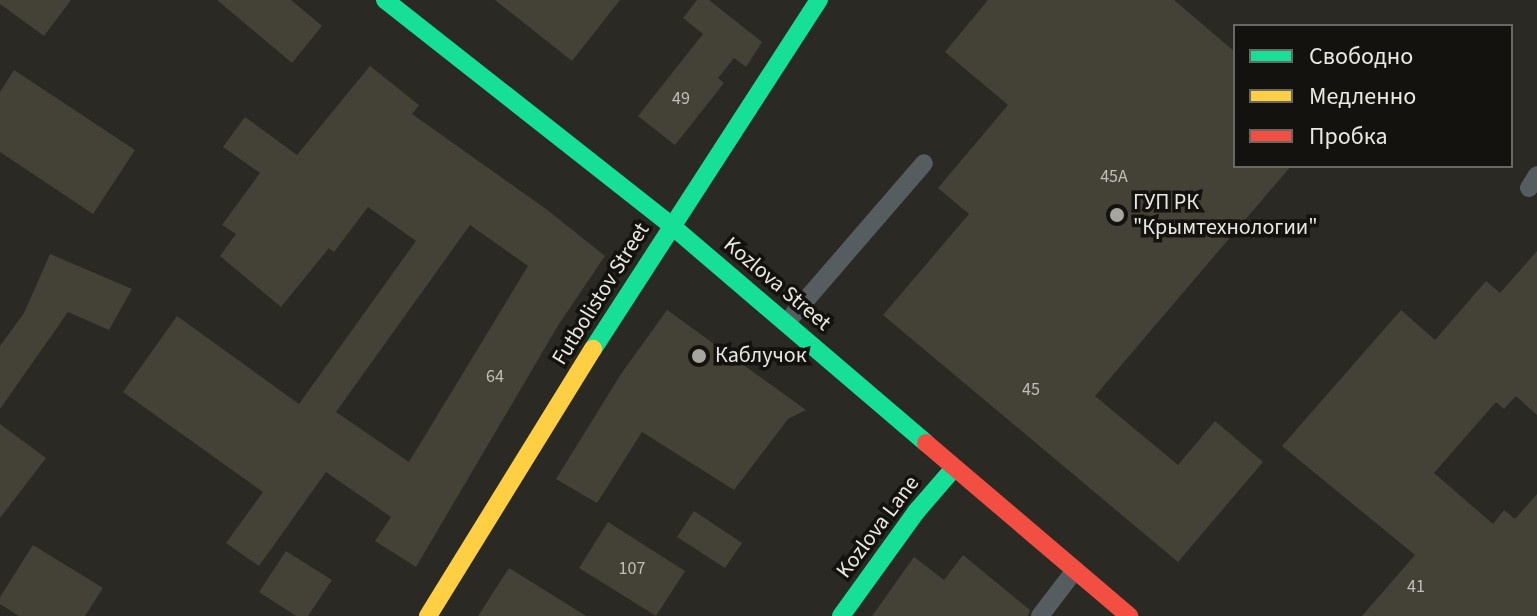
<!DOCTYPE html>
<html>
<head>
<meta charset="utf-8">
<style>
  body { margin:0 }
  #map { position:relative; width:1537px; height:616px; overflow:hidden; background:#2a2923; font-family:"Source Sans 3",sans-serif }
  div>[style] { position:absolute }
  .building>* { inset:0; background:#444237 }
  .lane>* { height:18px; margin:-9px; padding:0 9px; transform-origin:9px; border-radius:9px; background:#565d61 }
  .fast>* { height:18px; margin:-9px; padding:0 9px; transform-origin:9px; border-radius:9px; background:#16e098 }
  .slow>* { height:18px; margin:-9px; padding:0 9px; transform-origin:9px; border-radius:9px; background:#ffcf43 }
  .jam>* { height:18px; margin:-9px; padding:0 9px; transform-origin:9px; border-radius:9px; background:#f24e42 }
  .dots>* { width:22px; height:22px; translate:-50% -50%; box-sizing:border-box; border:4px solid #14120e; border-radius:50% }
  span { translate:-50% -50%; white-space:nowrap; text-align:center; line-height:1.15; -webkit-text-stroke:7px #14120e; paint-order:stroke }
  .number-label { font-size:18px; color:#c0beb7 }
  .number-label span { -webkit-text-stroke-width:0 }
  .poi-label { font-size:22px; color:#eae8e2 }
  .left { translate:0 -50%; text-align:left }
  .street-label { font-size:22px; color:#eae8e2 }
  .legend { position:absolute; left:1233px; top:24px; width:280px; height:144px; box-sizing:border-box; background:#14120e; border:2px solid #6a6863; margin:0; padding:10px 14px; list-style:none; font-size:24px; color:#eae8e2 }
  .legend li { display:flex; align-items:center; gap:16px; height:40px }
  .legend b { width:40px; border:2px solid #6a6863 }
</style>
</head>
<body>
<div id="map">
  <div class="building">
    <div style="clip-path:polygon(0 0,71px 0,44px 36px,0 4px)"></div>
    <div style="clip-path:polygon(217px 0,291px 0,322px 26px,292px 63px)"></div>
    <div style="clip-path:polygon(495px 0,620px 0,572px 61px)"></div>
    <div style="clip-path:polygon(697px 0,709px 0,762px 42px,746px 67px,734px 58px,718px 78px,724px 83px,675px 145px,638px 116px,703px 34px,683px 18px)"></div>
    <div style="clip-path:polygon(988px 0,1174px 0,1235px 52px,1235px 166px,1291px 166px,1095px 396px,1178px 465px,1215px 421px,1263px 462px,1178px 562px,883px 315px,969px 214px,938px 188px,1008px 105px,945px 52px)"></div>
    <div style="clip-path:polygon(evenodd,370px 66px,419px 105px,412px 114px,546px 209px,605px 256px,559px 324px,416px 567px,375px 541px,391px 517px,326px 472px,259px 566px,226px 543px,263px 492px,123px 392px,177px 316px,299px 404px,416px 241px,368px 207px,334px 252px,329px 248px,281px 307px,220px 256px,236px 234px,222px 225px,260px 173px,223px 147px,245px 117px,297px 155px,370px 66px,470px 225px,528px 266px,409px 462px,336px 412px,470px 225px)"></div>
    <div style="clip-path:polygon(14px 70px,135px 150px,93px 214px,0 152px,0 92px)"></div>
    <div style="clip-path:polygon(1537px 251px,1537px 415px,1516px 396px,1504px 409px,1496px 402px,1434px 473px,1493px 524px,1504px 510px,1515px 519px,1537px 494px,1537px 616px,1362px 616px,1415px 555px,1282px 446px,1401px 310px,1435px 340px,1486px 281px,1500px 293px)"></div>
    <div style="clip-path:polygon(50px 254px,132px 289px,109px 330px,68px 312px,0 409px,0 346px,24px 313px)"></div>
    <div style="clip-path:polygon(667px 310px,806px 410px,788px 419px,734px 490px,642px 432px,597px 503px,556px 479px,621px 374px)"></div>
    <div style="clip-path:polygon(0 424px,46px 458px,0 518px)"></div>
    <div style="clip-path:polygon(694px 511px,742px 543px,725px 568px,677px 537px)"></div>
    <div style="clip-path:polygon(608px 522px,685px 571px,656px 616px,579px 568px)"></div>
    <div style="clip-path:polygon(33px 545px,103px 588px,85px 616px,19px 616px,0 604px,0 597px)"></div>
    <div style="clip-path:polygon(286px 551px,332px 580px,308px 616px,296px 616px,259px 592px)"></div>
    <div style="clip-path:polygon(963px 555px,1030px 610px,1028px 616px,872px 616px,914px 557px,944px 580px)"></div>
    <div style="clip-path:polygon(509px 568px,586px 616px,478px 616px)"></div>
  </div>
  <div class="lane">
    <div style="left:1529px;top:188px;width:15px;rotate:-58deg"></div>
    <div style="left:786px;top:323px;width:211px;rotate:-49.2deg"></div>
    <div style="left:1040px;top:616px;width:58px;rotate:-52.7deg"></div>
  </div>
  <div class="fast">
    <div style="left:385px;top:0;width:365px;rotate:38.2deg"></div>
    <div style="left:672px;top:226px;width:334px;rotate:40.5deg"></div>
    <div style="left:593px;top:349px;width:416px;rotate:-57.1deg"></div>
    <div style="left:841px;top:616px;width:128px;rotate:-54.2deg"></div>
    <div style="left:916px;top:512px;width:58px;rotate:-49.2deg"></div>
  </div>
  <div class="slow">
    <div style="left:428px;top:616px;width:314px;rotate:-58.3deg"></div>
  </div>
  <div class="jam">
    <div style="left:926px;top:443px;width:267px;rotate:40.4deg"></div>
  </div>
  <div class="dots">
    <div style="left:1117px;top:215px;background:#a7a59f"></div>
    <div style="left:699px;top:356px;background:#a7a59f"></div>
  </div>
  <div class="number-label">
    <span style="left:681px;top:99px">49</span>
    <span style="left:1114px;top:177px">45А</span>
    <span style="left:495px;top:377px">64</span>
    <span style="left:1031px;top:390px">45</span>
    <span style="left:632px;top:569px">107</span>
    <span style="left:1416px;top:587px">41</span>
  </div>
  <div class="poi-label">
    <span class="left" style="left:1133px;top:215px">ГУП РК<br>"Крымтехнологии"</span>
    <span class="left" style="left:715px;top:356px">Каблучок</span>
  </div>
  <div class="street-label">
    <span style="left:777px;top:284px;rotate:40deg">Kozlova Street</span>
    <span style="left:601px;top:294px;rotate:-58deg">Futbolistov Street</span>
    <span style="left:878px;top:527px;rotate:-53deg">Kozlova Lane</span>
  </div>
  <ul class="legend">
  <li><b style="height:10px;background:#16e098"></b>Свободно</li>
  <li><b style="height:10px;background:#ffcf43"></b>Медленно</li>
  <li><b style="height:10px;background:#f24e42"></b>Пробка</li>
  </ul>
</div>
</body>
</html>
